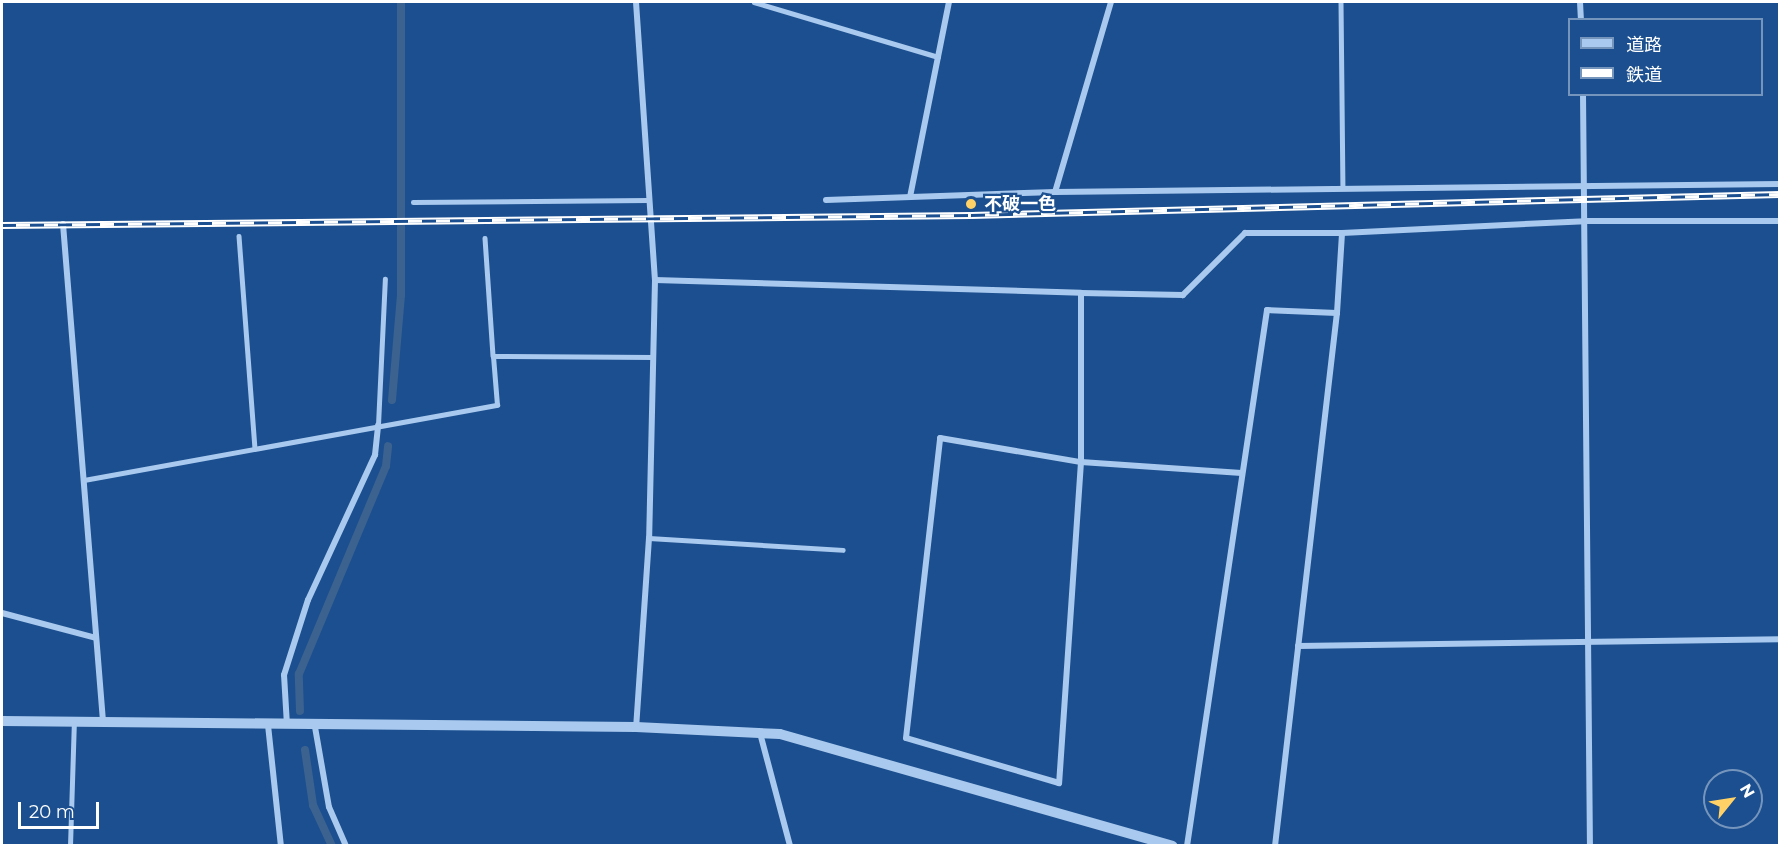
<!DOCTYPE html>
<html>
<head>
<meta charset="utf-8">
<style>
  body { margin:0 }
  #map { position:relative; width:1781px; height:847px; overflow:hidden; background:#1b4f8f; font-family:Montserrat,"Noto Sans JP",sans-serif }
  div>[style] { position:absolute }
  .stream>* { height:8px; margin:-4px; padding:0 4px; transform-origin:4px; border-radius:4px; background:#3c6290 }
  .service>* { height:4.5px; margin:-2.25px; padding:0 2.25px; transform-origin:2.25px; border-radius:2.25px; background:#a9c9ee }
  .minor>* { height:6px; margin:-3px; padding:0 3px; transform-origin:3px; border-radius:3px; background:#a9c9ee }
  .tertiary>* { height:10px; margin:-5px; padding:0 5px; transform-origin:5px; border-radius:5px; background:#a9c9ee }
  .rail>* { height:7px; margin-top:-3.5px; transform-origin:0; background:repeating-linear-gradient(90deg,#1b4f8f 0 14px,#fff 0 28px); box-sizing:border-box; border-block:2px solid #fff }
  .dots>* { width:16px; height:16px; translate:-50% -50%; box-sizing:border-box; border:3px solid #1b4f8f; border-radius:50% }
  span { translate:-50% -50%; white-space:nowrap; text-align:center; line-height:1.15; -webkit-text-stroke:4.5px #1b4f8f; paint-order:stroke }
  .poi-label { font-size:18px; color:#fff; font-weight:700 }
  .left { translate:0 -50%; text-align:left }
  .frame { position:absolute; inset:0; border:3px solid #fff; pointer-events:none }
  .legend { position:absolute; left:1568px; top:18px; width:195px; height:78px; box-sizing:border-box; background:#1b4f8f; border:2px solid #7695bc; margin:0; padding:8px 10px; list-style:none; font-size:18px; color:#fff }
  .legend li { display:flex; align-items:center; gap:12px; height:30px }
  .legend b { width:30px; border:2px solid #7695bc }
  .north { position:absolute; left:1703px; top:769px; width:60px; height:60px; box-sizing:border-box; background:#1b4f8f; border:2px solid #7695bc; border-radius:50%; rotate:60deg; font-size:16px; font-weight:700; line-height:24px; text-align:center; color:#fff }
  .north::after { content:''; display:block; margin:auto; width:21px; height:27px; background:#ffd166; clip-path:polygon(50% 0,100% 100%,50% 72%,0 100%) }
  .scale { position:absolute; left:18px; top:802px; width:81px; height:27px; box-sizing:border-box; border:3px solid #fff; border-top:0; padding-left:8px; font-size:18px; line-height:21px; white-space:nowrap; color:#fff; -webkit-text-stroke:4px #1b4f8f; paint-order:stroke }
</style>
</head>
<body>
<div id="map">
  <div class="stream">
    <div style="left:392px;top:400px;width:105px;rotate:-85.1deg"></div>
    <div style="left:401px;top:295px;width:293px;rotate:-90deg"></div>
    <div style="left:300px;top:711px;width:37px;rotate:-92deg"></div>
    <div style="left:299px;top:674px;width:225px;rotate:-67.3deg"></div>
    <div style="left:386px;top:466px;width:20px;rotate:-84deg"></div>
    <div style="left:305px;top:750px;width:56px;rotate:81.7deg"></div>
    <div style="left:313px;top:805px;width:45px;rotate:65.1deg"></div>
  </div>
  <div class="service">
    <div style="left:754px;top:2px;width:192px;rotate:16.6deg"></div>
    <div style="left:1341px;top:2px;width:183px;rotate:89.4deg"></div>
    <div style="left:413px;top:202px;width:235px;rotate:-0.5deg"></div>
    <div style="left:239px;top:236px;width:213px;rotate:85.7deg"></div>
    <div style="left:485px;top:238px;width:118px;rotate:86.1deg"></div>
    <div style="left:378px;top:425px;width:146px;rotate:-87.3deg"></div>
    <div style="left:84px;top:480px;width:420px;rotate:-10.3deg"></div>
    <div style="left:497px;top:405px;width:49px;rotate:-94.7deg"></div>
    <div style="left:493px;top:356px;width:160px;rotate:0.4deg"></div>
    <div style="left:649px;top:538px;width:194px;rotate:3.5deg"></div>
    <div style="left:70px;top:846px;width:124px;rotate:-88.2deg"></div>
  </div>
  <div class="minor">
    <div style="left:636px;top:2px;width:279px;rotate:86.1deg"></div>
    <div style="left:655px;top:280px;width:258px;rotate:91.3deg"></div>
    <div style="left:649px;top:538px;width:189px;rotate:93.9deg"></div>
    <div style="left:1111px;top:2px;width:198px;rotate:106.4deg"></div>
    <div style="left:1055px;top:192px;width:725px;rotate:-0.63deg"></div>
    <div style="left:1580px;top:2px;width:18px;rotate:87deg"></div>
    <div style="left:1583px;top:94px;width:752px;rotate:89.47deg"></div>
    <div style="left:910px;top:197px;width:199px;rotate:-78.7deg"></div>
    <div style="left:826px;top:200px;width:229px;rotate:-2deg"></div>
    <div style="left:63px;top:224px;width:499px;rotate:85.4deg"></div>
    <div style="left:1342px;top:233px;width:243px;rotate:-2.8deg"></div>
    <div style="left:1585px;top:221px;width:195px"></div>
    <div style="left:655px;top:280px;width:426px;rotate:1.7deg"></div>
    <div style="left:2px;top:613px;width:97px;rotate:14.9deg"></div>
    <div style="left:1298px;top:646px;width:482px;rotate:-0.8deg"></div>
    <div style="left:268px;top:725px;width:122px;rotate:83.9deg"></div>
    <div style="left:287px;top:725px;width:50px;rotate:-93.4deg"></div>
    <div style="left:284px;top:675px;width:79px;rotate:-72.3deg"></div>
    <div style="left:308px;top:600px;width:160px;rotate:-65.2deg"></div>
    <div style="left:375px;top:455px;width:30px;rotate:-84deg"></div>
    <div style="left:315px;top:727px;width:81px;rotate:80.1deg"></div>
    <div style="left:329px;top:807px;width:43px;rotate:66.4deg"></div>
    <div style="left:760px;top:733px;width:117px;rotate:75.1deg"></div>
    <div style="left:1187px;top:846px;width:542px;rotate:-81.51deg"></div>
    <div style="left:1267px;top:310px;width:70px;rotate:2.5deg"></div>
    <div style="left:1337px;top:313px;width:80px;rotate:-86.4deg"></div>
    <div style="left:1342px;top:233px;width:97px;rotate:180deg"></div>
    <div style="left:1245px;top:233px;width:88px;rotate:135deg"></div>
    <div style="left:1183px;top:295px;width:102px;rotate:-178.9deg"></div>
    <div style="left:1081px;top:293px;width:169px;rotate:90deg"></div>
    <div style="left:1081px;top:462px;width:322px;rotate:93.9deg"></div>
    <div style="left:1059px;top:783px;width:159px;rotate:-163.6deg"></div>
    <div style="left:906px;top:738px;width:302px;rotate:-83.5deg"></div>
    <div style="left:940px;top:438px;width:143px;rotate:9.7deg"></div>
    <div style="left:1081px;top:462px;width:161px;rotate:3.9deg"></div>
    <div style="left:1275px;top:846px;width:537px;rotate:-83.37deg"></div>
  </div>
  <div class="tertiary">
    <div style="left:2px;top:721px;width:634px;rotate:0.54deg"></div>
    <div style="left:636px;top:727px;width:144px;rotate:2.8deg"></div>
    <div style="left:780px;top:734px;width:408px;rotate:15.9deg"></div>
  </div>
  <div class="rail">
    <div style="left:2px;top:225px;width:969px;rotate:-0.59deg"></div>
    <div style="left:971px;top:215px;width:809px;rotate:-1.49deg"></div>
  </div>
  <div class="dots">
    <div style="left:971px;top:204px;background:#ffd166"></div>
  </div>
  <div class="poi-label">
    <span class="left" style="left:984px;top:204px">不破一色</span>
  </div>
  <div class="frame"></div>
  <ul class="legend">
  <li><b style="height:8px;background:#a9c9ee"></b>道路</li>
  <li><b style="height:8px;background:#fff"></b>鉄道</li>
  </ul>
  <div class="north">N</div>
  <div class="scale">20 m</div>
</div>
</body>
</html>
